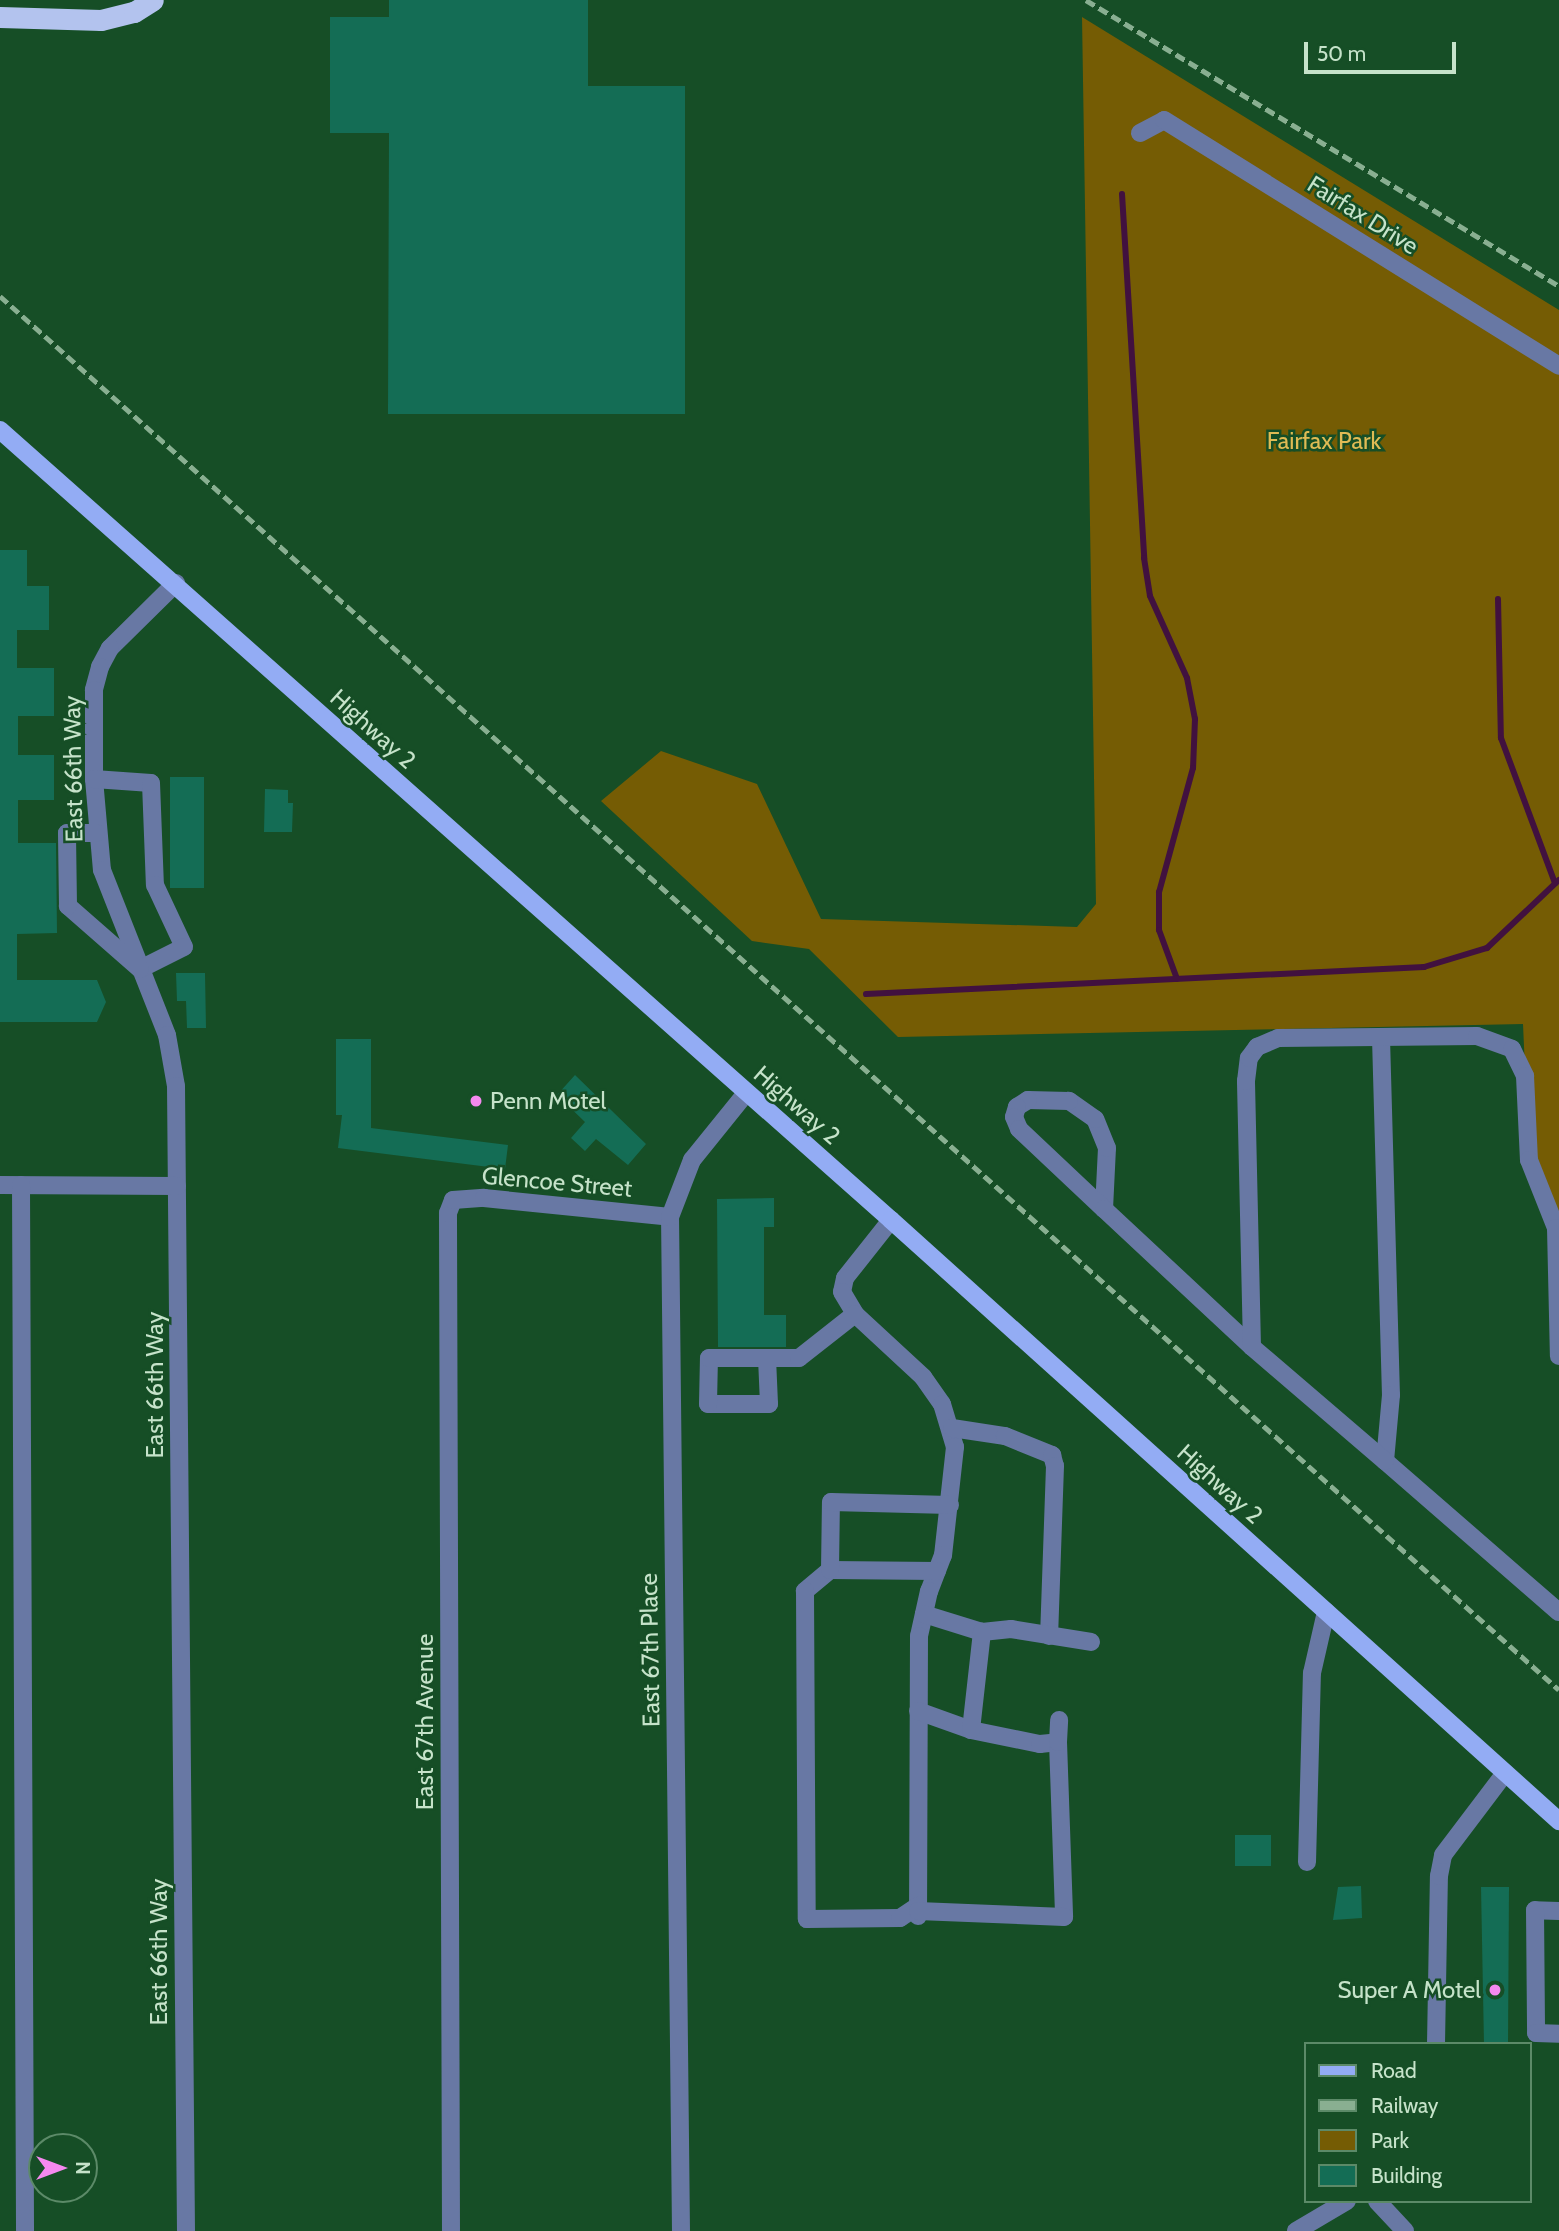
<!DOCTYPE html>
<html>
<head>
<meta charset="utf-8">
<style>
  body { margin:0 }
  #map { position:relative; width:1559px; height:2231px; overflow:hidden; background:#164e26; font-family:Cabin,sans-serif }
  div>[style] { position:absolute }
  .green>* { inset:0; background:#755c04 }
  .stream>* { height:6px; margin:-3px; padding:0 3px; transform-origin:3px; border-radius:3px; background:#41113f }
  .building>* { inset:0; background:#146d55 }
  .minor>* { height:18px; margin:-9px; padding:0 9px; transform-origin:9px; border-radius:9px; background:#6878a4 }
  .major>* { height:18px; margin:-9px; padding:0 9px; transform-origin:9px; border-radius:9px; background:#93acf4 }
  .highway>* { height:21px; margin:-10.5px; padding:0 10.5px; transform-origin:10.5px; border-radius:10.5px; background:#b3c3ee }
  .rail>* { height:5px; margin-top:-2.5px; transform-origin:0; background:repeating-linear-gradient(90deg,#89af91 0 10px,transparent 0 15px) }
  .dots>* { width:19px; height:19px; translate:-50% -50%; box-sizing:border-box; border:4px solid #164e26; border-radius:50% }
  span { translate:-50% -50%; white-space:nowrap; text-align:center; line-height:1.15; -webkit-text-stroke:5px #164e26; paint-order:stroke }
  .street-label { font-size:24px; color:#c6e3ca }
  .park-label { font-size:24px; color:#e0bb54 }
  .poi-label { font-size:24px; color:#c6e3ca }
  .left { translate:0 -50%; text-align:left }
  .right { translate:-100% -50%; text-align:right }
  .legend { position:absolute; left:1304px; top:2042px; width:228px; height:161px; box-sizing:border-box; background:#164e26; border:2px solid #5c8a68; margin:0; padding:9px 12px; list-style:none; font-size:21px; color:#c6e3ca }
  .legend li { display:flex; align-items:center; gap:14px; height:35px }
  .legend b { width:35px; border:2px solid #5c8a68 }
  .north { position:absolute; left:28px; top:2133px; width:70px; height:70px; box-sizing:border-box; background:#164e26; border:2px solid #5c8a68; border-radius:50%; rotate:90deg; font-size:19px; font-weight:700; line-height:28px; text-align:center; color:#c6e3ca }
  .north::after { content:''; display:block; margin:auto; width:24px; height:32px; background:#f589ef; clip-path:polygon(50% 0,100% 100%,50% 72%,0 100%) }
  .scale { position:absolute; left:1304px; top:42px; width:152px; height:32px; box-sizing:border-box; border:4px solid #c6e3ca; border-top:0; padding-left:9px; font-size:21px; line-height:24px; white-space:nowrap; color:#c6e3ca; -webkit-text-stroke:5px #164e26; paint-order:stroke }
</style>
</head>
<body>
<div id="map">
  <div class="green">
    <div style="clip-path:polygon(1082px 17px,1559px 310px,1559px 1235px,1529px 1160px,1523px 1024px,898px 1037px,809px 949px,752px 941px,601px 801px,661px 751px,757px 784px,821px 919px,1077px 927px,1096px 904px)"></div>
  </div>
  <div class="stream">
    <div style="left:1122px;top:194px;width:365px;rotate:86.5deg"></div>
    <div style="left:1144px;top:558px;width:38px;rotate:81deg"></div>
    <div style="left:1150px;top:596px;width:90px;rotate:65.7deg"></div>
    <div style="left:1187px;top:678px;width:42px;rotate:79deg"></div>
    <div style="left:1195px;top:719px;width:49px;rotate:92.3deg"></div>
    <div style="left:1193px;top:768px;width:129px;rotate:105.3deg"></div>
    <div style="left:1159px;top:892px;width:38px;rotate:90deg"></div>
    <div style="left:1159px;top:930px;width:52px;rotate:69.8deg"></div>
    <div style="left:1498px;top:599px;width:139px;rotate:88.8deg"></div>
    <div style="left:1501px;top:738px;width:155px;rotate:69.6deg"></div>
    <div style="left:866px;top:994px;width:559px;rotate:-2.77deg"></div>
    <div style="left:1424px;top:967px;width:66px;rotate:-16.8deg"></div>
    <div style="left:1487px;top:948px;width:99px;rotate:-43.4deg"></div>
  </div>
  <div class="building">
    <div style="clip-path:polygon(389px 0,588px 0,588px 86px,685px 86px,685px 414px,388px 414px,389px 133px,330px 133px,330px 17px,389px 17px)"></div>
    <div style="clip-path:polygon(0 550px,27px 550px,27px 586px,49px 586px,49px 630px,17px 630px,17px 668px,54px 668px,54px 716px,18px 716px,18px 755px,54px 755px,54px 800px,18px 800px,18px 843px,56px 843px,57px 933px,17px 934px,17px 980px,97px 980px,106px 1002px,97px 1022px,0 1022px)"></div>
    <div style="clip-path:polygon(170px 777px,204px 777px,204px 888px,170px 888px)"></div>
    <div style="clip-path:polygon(265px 789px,288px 790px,288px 803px,293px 803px,292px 832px,264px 832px)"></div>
    <div style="clip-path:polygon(176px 973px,205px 973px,206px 1028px,187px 1028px,186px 1001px,177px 1001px)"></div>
    <div style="clip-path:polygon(336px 1039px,371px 1039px,371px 1128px,508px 1145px,505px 1169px,338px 1148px,342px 1115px,336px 1115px)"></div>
    <div style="clip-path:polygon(575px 1075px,646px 1144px,628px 1165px,596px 1139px,585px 1151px,571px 1138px,585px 1122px,557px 1095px)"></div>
    <div style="clip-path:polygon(774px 1198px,774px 1227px,764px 1227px,764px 1315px,786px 1315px,786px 1347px,718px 1347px,717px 1199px)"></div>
    <div style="clip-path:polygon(1235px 1835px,1271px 1835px,1271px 1866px,1235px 1866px)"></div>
    <div style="clip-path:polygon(1361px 1886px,1362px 1918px,1333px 1920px,1338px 1887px)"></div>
    <div style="clip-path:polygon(1481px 1887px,1509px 1887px,1508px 2044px,1484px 2044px)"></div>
  </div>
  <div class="minor">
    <div style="left:1140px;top:133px;width:27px;rotate:-28deg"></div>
    <div style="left:1164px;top:120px;width:465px;rotate:31.9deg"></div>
    <div style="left:176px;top:583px;width:93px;rotate:135.4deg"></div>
    <div style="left:110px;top:648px;width:21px;rotate:118deg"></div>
    <div style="left:100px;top:667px;width:24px;rotate:105deg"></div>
    <div style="left:94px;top:690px;width:89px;rotate:90deg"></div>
    <div style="left:94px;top:779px;width:91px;rotate:85deg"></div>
    <div style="left:102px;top:870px;width:177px;rotate:68.5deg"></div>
    <div style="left:167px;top:1035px;width:52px;rotate:80deg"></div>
    <div style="left:176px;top:1086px;width:1145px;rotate:89.5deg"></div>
    <div style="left:94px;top:779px;width:57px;rotate:4deg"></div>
    <div style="left:151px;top:783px;width:102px;rotate:87.8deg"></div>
    <div style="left:155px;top:885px;width:68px;rotate:64.9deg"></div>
    <div style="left:184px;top:947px;width:49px;rotate:153.4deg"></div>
    <div style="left:140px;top:969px;width:96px;rotate:-138.8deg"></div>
    <div style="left:68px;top:906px;width:73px;rotate:-90.8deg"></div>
    <div style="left:67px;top:833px;width:29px"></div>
    <div style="left:1381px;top:1038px;width:357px;rotate:88.4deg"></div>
    <div style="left:1391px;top:1395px;width:66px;rotate:95.2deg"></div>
    <div style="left:1385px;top:1461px;width:230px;rotate:41deg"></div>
    <div style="left:0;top:1185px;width:177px;rotate:0.3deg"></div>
    <div style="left:21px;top:1185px;width:1046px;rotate:89.78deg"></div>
    <div style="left:1104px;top:1209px;width:61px;rotate:-87.2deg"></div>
    <div style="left:1107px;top:1148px;width:31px;rotate:-112deg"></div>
    <div style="left:1095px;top:1119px;width:32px;rotate:-145deg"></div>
    <div style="left:1069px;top:1101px;width:41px;rotate:-178.6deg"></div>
    <div style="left:1028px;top:1100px;width:13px;rotate:148deg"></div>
    <div style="left:1017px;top:1107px;width:10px;rotate:107deg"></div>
    <div style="left:1014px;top:1117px;width:13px;rotate:67deg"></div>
    <div style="left:1019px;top:1129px;width:117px;rotate:43.3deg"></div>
    <div style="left:1104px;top:1209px;width:202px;rotate:43deg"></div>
    <div style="left:1252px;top:1347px;width:175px;rotate:40.6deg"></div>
    <div style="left:891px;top:1220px;width:74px;rotate:128.4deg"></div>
    <div style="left:845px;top:1278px;width:14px;rotate:102deg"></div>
    <div style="left:842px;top:1292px;width:26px;rotate:59deg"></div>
    <div style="left:855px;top:1314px;width:93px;rotate:42.8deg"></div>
    <div style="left:923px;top:1377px;width:33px;rotate:55deg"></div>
    <div style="left:942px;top:1404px;width:45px;rotate:73.2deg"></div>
    <div style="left:955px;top:1447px;width:109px;rotate:96.3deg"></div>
    <div style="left:943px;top:1555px;width:39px;rotate:111deg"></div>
    <div style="left:929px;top:1591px;width:46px;rotate:102.5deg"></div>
    <div style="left:919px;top:1636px;width:280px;rotate:90.2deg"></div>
    <div style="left:1252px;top:1347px;width:266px;rotate:-91.3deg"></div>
    <div style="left:1246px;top:1081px;width:23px;rotate:-83deg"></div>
    <div style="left:1249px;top:1058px;width:14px;rotate:-54deg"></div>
    <div style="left:1257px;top:1047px;width:23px;rotate:-23deg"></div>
    <div style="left:1278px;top:1038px;width:199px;rotate:-0.6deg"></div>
    <div style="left:1477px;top:1036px;width:37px;rotate:20deg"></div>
    <div style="left:1512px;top:1049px;width:30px;rotate:64deg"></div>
    <div style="left:1525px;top:1076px;width:84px;rotate:87.3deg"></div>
    <div style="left:1529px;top:1160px;width:73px;rotate:68.3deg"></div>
    <div style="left:1556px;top:1228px;width:128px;rotate:88.7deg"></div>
    <div style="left:767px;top:1358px;width:46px;rotate:87.5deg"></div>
    <div style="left:769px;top:1404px;width:61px;rotate:180deg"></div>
    <div style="left:708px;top:1404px;width:46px;rotate:-88.8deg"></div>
    <div style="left:709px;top:1358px;width:90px"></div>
    <div style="left:799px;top:1358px;width:71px;rotate:-38.2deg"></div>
    <div style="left:952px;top:1428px;width:54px;rotate:8.6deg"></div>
    <div style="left:1005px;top:1436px;width:51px;rotate:22deg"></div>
    <div style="left:1052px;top:1455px;width:11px;rotate:75deg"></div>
    <div style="left:1055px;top:1466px;width:170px;rotate:92deg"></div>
    <div style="left:830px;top:1570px;width:33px;rotate:140deg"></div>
    <div style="left:805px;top:1591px;width:328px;rotate:89.7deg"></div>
    <div style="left:807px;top:1919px;width:93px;rotate:-0.6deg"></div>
    <div style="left:900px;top:1918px;width:22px;rotate:-34deg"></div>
    <div style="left:937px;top:1571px;width:107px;rotate:-179.5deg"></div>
    <div style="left:830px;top:1570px;width:68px;rotate:-89.2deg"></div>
    <div style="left:831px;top:1502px;width:119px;rotate:1.4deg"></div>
    <div style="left:924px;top:1614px;width:61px;rotate:17.2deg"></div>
    <div style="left:982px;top:1632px;width:29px;rotate:-6deg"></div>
    <div style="left:1011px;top:1629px;width:81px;rotate:9.2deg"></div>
    <div style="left:918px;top:1711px;width:56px;rotate:19.7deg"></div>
    <div style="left:971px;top:1730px;width:70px;rotate:11.5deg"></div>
    <div style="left:1040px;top:1744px;width:18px;rotate:-6deg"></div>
    <div style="left:1058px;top:1742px;width:175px;rotate:88deg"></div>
    <div style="left:1064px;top:1917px;width:146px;rotate:-177.6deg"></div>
    <div style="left:971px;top:1730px;width:99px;rotate:-83.6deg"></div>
    <div style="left:1058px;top:1742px;width:22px;rotate:-87deg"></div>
    <div style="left:1307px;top:1862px;width:189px;rotate:-88.5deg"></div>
    <div style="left:1312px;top:1673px;width:63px;rotate:-77.1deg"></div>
    <div style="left:1559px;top:1911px;width:24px;rotate:-178deg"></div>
    <div style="left:1535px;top:1910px;width:123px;rotate:89.5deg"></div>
    <div style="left:1536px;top:2033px;width:23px;rotate:2deg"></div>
    <div style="left:1436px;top:2044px;width:168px;rotate:-89deg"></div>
    <div style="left:1439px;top:1876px;width:21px;rotate:-79deg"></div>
    <div style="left:1443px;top:1855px;width:103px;rotate:-52.9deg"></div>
    <div style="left:1377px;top:2201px;width:41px;rotate:47deg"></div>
    <div style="left:451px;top:2231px;width:1018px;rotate:-90.17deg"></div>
    <div style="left:448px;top:1213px;width:14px;rotate:-69deg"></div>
    <div style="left:453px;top:1200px;width:31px;rotate:-4deg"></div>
    <div style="left:484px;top:1198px;width:187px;rotate:5.8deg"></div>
    <div style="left:681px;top:2231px;width:1014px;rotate:-90.62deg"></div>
    <div style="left:670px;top:1217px;width:61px;rotate:-68.9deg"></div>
    <div style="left:692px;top:1160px;width:86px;rotate:-51.1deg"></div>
    <div style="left:1296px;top:2231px;width:59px;rotate:-30.5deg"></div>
  </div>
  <div class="major">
    <div style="left:0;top:430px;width:1191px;rotate:41.56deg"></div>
    <div style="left:891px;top:1220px;width:899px;rotate:41.98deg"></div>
  </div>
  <div class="highway">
    <div style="left:0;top:17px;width:101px;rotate:1.7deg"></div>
    <div style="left:101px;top:20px;width:34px;rotate:-14deg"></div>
    <div style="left:134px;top:12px;width:22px;rotate:-32deg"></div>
  </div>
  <div class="rail">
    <div style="left:1086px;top:0;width:553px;rotate:31.16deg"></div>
    <div style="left:0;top:296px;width:2091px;rotate:41.8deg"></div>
  </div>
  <div class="dots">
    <div style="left:476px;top:1101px;background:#f589ef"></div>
    <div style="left:1495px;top:1990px;background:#f589ef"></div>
  </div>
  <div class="street-label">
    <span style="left:1363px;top:215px;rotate:32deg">Fairfax Drive</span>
    <span style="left:373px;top:729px;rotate:42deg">Highway 2</span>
    <span style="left:73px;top:769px;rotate:-91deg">East 66th Way</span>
    <span style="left:797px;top:1105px;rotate:41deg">Highway 2</span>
    <span style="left:557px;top:1182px;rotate:5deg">Glencoe Street</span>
    <span style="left:155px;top:1385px;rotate:-90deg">East 66th Way</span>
    <span style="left:1220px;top:1484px;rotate:42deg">Highway 2</span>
    <span style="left:650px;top:1650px;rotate:-91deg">East 67th Place</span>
    <span style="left:425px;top:1722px;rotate:-90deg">East 67th Avenue</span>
    <span style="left:159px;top:1952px;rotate:-90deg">East 66th Way</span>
  </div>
  <div class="park-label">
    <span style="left:1324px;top:441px">Fairfax Park</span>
  </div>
  <div class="poi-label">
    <span class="left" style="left:490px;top:1101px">Penn Motel</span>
    <span class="right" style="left:1481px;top:1990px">Super A Motel</span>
  </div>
  <ul class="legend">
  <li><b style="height:9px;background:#93acf4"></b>Road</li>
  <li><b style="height:9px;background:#89af91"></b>Railway</li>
  <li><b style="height:19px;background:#755c04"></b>Park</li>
  <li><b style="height:19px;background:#146d55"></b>Building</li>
  </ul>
  <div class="north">N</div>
  <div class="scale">50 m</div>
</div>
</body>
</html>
